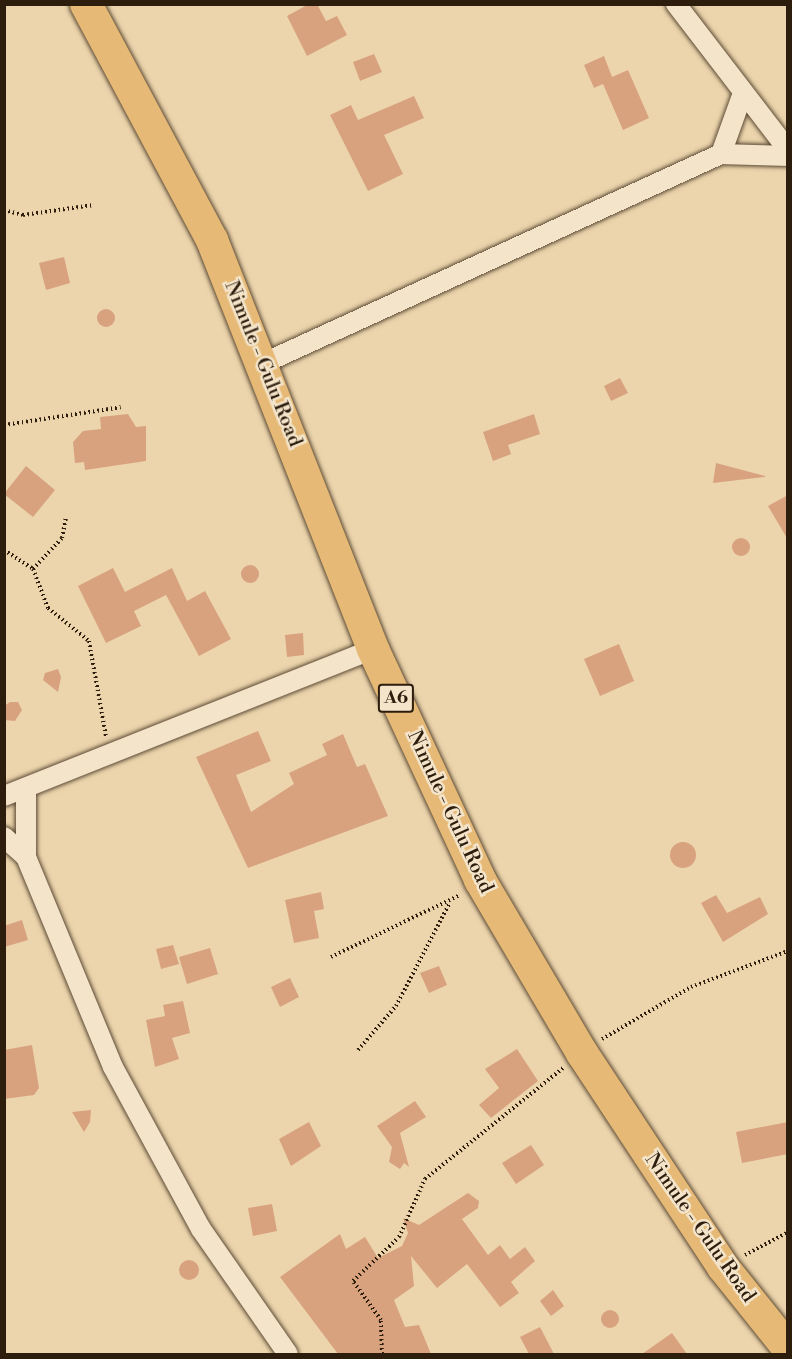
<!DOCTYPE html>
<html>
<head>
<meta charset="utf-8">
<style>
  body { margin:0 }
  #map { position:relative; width:792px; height:1359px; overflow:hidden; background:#ecd5ad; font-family:"Libre Bodoni",serif }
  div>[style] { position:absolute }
  .building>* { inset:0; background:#d8a27e }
  .round { border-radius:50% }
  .path>* { height:4px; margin-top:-2px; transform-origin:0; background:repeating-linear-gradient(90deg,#2d1d0d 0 1.5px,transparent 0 4.5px) }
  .roads { filter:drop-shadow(0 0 2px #5d4b35) drop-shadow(0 0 2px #5d4b35) }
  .minor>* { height:20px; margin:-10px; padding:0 10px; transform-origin:10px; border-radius:10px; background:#f3e4ca }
  .primary>* { height:32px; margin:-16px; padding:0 16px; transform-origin:16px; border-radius:16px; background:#e6ba76 }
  span { translate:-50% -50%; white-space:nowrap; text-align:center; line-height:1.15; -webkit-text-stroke:5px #f3e4ca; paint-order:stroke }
  .shield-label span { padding:2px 4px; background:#f3e4ca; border:2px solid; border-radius:4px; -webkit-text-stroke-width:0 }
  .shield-label { font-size:18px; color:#2d1d0d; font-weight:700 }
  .street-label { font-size:20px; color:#2d1d0d }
  .frame { position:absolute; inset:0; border:6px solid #2d1d0d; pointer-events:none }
</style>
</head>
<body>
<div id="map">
  <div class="building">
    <div style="clip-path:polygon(309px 4px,317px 4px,326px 21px,337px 16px,347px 35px,307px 56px,287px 16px)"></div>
    <div style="clip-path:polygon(374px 54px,382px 72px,360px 81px,353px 62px)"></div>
    <div style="clip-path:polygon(604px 56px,612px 77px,628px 70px,649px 118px,623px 130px,603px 84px,594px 88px,584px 65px)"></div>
    <div style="clip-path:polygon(414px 96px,424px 118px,384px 135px,403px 174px,368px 191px,330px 115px,351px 105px,358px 120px)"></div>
    <div style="clip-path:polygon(64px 257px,70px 283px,46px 290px,39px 263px)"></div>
    <div class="round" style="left:97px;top:309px;width:18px;height:18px"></div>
    <div style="clip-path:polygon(620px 378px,628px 393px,611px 401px,604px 386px)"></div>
    <div style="clip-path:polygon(128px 414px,136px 427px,146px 426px,146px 461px,85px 470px,84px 462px,75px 463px,73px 442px,83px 431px,101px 429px,100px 417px)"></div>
    <div style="clip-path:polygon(534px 414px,540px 434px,508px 445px,511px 454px,493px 461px,483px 432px)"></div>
    <div style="clip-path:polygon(716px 463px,765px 476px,765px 477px,713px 483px)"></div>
    <div style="clip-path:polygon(26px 466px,55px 490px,33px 517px,4px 494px)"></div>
    <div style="clip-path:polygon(788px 495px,788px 540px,768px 506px)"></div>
    <div class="round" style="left:732px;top:538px;width:18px;height:18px"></div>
    <div class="round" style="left:241px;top:565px;width:18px;height:18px"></div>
    <div style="clip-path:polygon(113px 568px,125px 592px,172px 568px,187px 601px,205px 591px,231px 639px,199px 656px,166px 595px,134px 611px,141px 626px,106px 643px,78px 586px)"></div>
    <div style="clip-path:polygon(303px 633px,304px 655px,287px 657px,285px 635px)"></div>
    <div style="clip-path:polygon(619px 644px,634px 681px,600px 696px,584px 659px)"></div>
    <div style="clip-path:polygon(58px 669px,61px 677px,58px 692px,43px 680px,45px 673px)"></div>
    <div style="clip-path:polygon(10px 702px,18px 702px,22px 710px,15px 721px,4px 720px,4px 706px)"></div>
    <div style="clip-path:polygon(258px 731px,271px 761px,236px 775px,251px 812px,294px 784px,289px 773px,327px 755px,322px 744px,343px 734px,357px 767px,365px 764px,388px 816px,248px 868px,196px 757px)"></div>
    <div class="round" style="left:670px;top:842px;width:26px;height:26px"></div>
    <div style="clip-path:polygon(321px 892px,324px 909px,314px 911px,319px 938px,294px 943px,285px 900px)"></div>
    <div style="clip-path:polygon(716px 895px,727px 913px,760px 897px,768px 914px,723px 942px,701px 903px)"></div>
    <div style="clip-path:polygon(22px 920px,28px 940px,4px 947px,4px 926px)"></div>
    <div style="clip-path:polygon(173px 945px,179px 964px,161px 969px,156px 949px)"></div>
    <div style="clip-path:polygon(210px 948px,218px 974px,187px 984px,179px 957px)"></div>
    <div style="clip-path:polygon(439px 966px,447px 985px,429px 993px,420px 973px)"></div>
    <div style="clip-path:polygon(290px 978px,299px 997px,280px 1007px,271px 987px)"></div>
    <div style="clip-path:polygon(183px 1001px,190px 1033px,172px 1038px,179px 1059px,155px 1067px,146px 1020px,165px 1016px,163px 1005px)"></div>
    <div style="clip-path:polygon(32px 1045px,39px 1088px,34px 1095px,4px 1099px,4px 1050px)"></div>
    <div style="clip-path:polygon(517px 1049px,538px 1081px,491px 1118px,479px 1105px,499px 1088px,485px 1069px)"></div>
    <div style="clip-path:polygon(415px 1101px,426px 1117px,400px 1133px,409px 1167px,404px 1163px,400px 1169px,389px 1162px,392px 1147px,377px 1126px)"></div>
    <div style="clip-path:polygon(91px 1110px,90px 1122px,84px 1132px,72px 1112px)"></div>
    <div style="clip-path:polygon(309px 1122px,321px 1146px,291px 1166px,279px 1139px)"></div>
    <div style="clip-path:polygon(788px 1122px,788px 1154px,742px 1163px,736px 1132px)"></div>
    <div style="clip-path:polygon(531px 1145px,544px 1165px,516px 1184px,502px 1163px)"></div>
    <div style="clip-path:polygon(468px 1193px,479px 1201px,478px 1208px,462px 1219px,488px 1255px,500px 1245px,510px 1259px,525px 1247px,535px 1261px,511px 1282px,519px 1293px,500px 1307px,467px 1264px,437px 1288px,411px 1256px,414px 1286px,394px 1300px,405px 1327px,419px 1325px,431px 1354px,338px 1354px,280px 1277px,340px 1234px,346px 1249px,365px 1237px,378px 1258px,402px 1246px,408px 1233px,403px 1218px,419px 1225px)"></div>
    <div style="clip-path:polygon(272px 1204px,277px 1231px,253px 1236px,248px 1208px)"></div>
    <div class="round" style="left:179px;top:1260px;width:20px;height:20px"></div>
    <div style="clip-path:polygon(553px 1290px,564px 1306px,551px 1316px,540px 1301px)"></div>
    <div class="round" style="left:601px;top:1310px;width:18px;height:18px"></div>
    <div style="clip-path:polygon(540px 1327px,554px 1354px,529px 1354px,520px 1337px)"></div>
    <div style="clip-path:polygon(672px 1333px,687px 1354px,642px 1354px)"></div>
  </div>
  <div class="path">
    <div style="left:4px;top:210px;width:20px;rotate:15deg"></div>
    <div style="left:23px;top:215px;width:71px;rotate:-8.1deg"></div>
    <div style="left:4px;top:425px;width:118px;rotate:-8.7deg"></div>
    <div style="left:4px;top:550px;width:35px;rotate:33deg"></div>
    <div style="left:33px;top:569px;width:42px;rotate:-46.9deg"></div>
    <div style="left:62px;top:538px;width:21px;rotate:-79deg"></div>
    <div style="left:33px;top:569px;width:42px;rotate:69deg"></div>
    <div style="left:48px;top:608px;width:53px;rotate:38.8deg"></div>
    <div style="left:89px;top:641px;width:97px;rotate:79.9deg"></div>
    <div style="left:331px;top:957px;width:143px;rotate:-25.7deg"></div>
    <div style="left:602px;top:1039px;width:103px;rotate:-30.3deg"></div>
    <div style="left:691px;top:987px;width:103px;rotate:-20.4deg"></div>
    <div style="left:358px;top:1050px;width:58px;rotate:-49.2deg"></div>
    <div style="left:396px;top:1006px;width:115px;rotate:-62.5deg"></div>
    <div style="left:745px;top:1255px;width:49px;rotate:-28.1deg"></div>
    <div style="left:382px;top:1354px;width:34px;rotate:-92deg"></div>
    <div style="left:381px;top:1320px;width:48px;rotate:-125.7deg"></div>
    <div style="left:353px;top:1281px;width:64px;rotate:-43.7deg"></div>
    <div style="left:399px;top:1237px;width:64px;rotate:-65.9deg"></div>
    <div style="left:425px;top:1179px;width:177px;rotate:-38.8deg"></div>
  </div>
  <div class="roads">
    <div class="minor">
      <div style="left:676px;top:4px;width:184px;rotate:52.5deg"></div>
      <div style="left:721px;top:154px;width:65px;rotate:-70.2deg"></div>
      <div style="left:264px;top:363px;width:503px;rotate:-24.58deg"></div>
      <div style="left:721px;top:154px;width:67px;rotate:1.7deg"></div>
      <div style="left:26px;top:788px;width:69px;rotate:90deg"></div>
      <div style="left:26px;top:857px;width:227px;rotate:67.5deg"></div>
      <div style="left:113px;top:1067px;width:184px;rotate:61.5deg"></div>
      <div style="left:201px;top:1229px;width:152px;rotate:55.2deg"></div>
      <div style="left:4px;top:796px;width:397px;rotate:-21.7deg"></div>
      <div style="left:4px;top:837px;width:30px;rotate:42deg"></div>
    </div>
    <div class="primary">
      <div style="left:86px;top:4px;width:268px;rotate:61.9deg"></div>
      <div style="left:212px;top:240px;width:440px;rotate:68.5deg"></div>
      <div style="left:373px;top:649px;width:255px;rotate:65.1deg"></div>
      <div style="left:480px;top:880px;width:201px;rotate:59.5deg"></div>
      <div style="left:582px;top:1053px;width:256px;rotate:56.6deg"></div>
      <div style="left:723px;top:1267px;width:104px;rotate:51.3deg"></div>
    </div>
  </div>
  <div class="shield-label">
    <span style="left:396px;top:698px">A6</span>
  </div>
  <div class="street-label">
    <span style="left:263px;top:364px;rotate:68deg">Nimule - Gulu Road</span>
    <span style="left:450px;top:812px;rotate:65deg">Nimule - Gulu Road</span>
    <span style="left:700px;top:1228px;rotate:55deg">Nimule - Gulu Road</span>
  </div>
  <div class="frame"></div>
</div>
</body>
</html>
